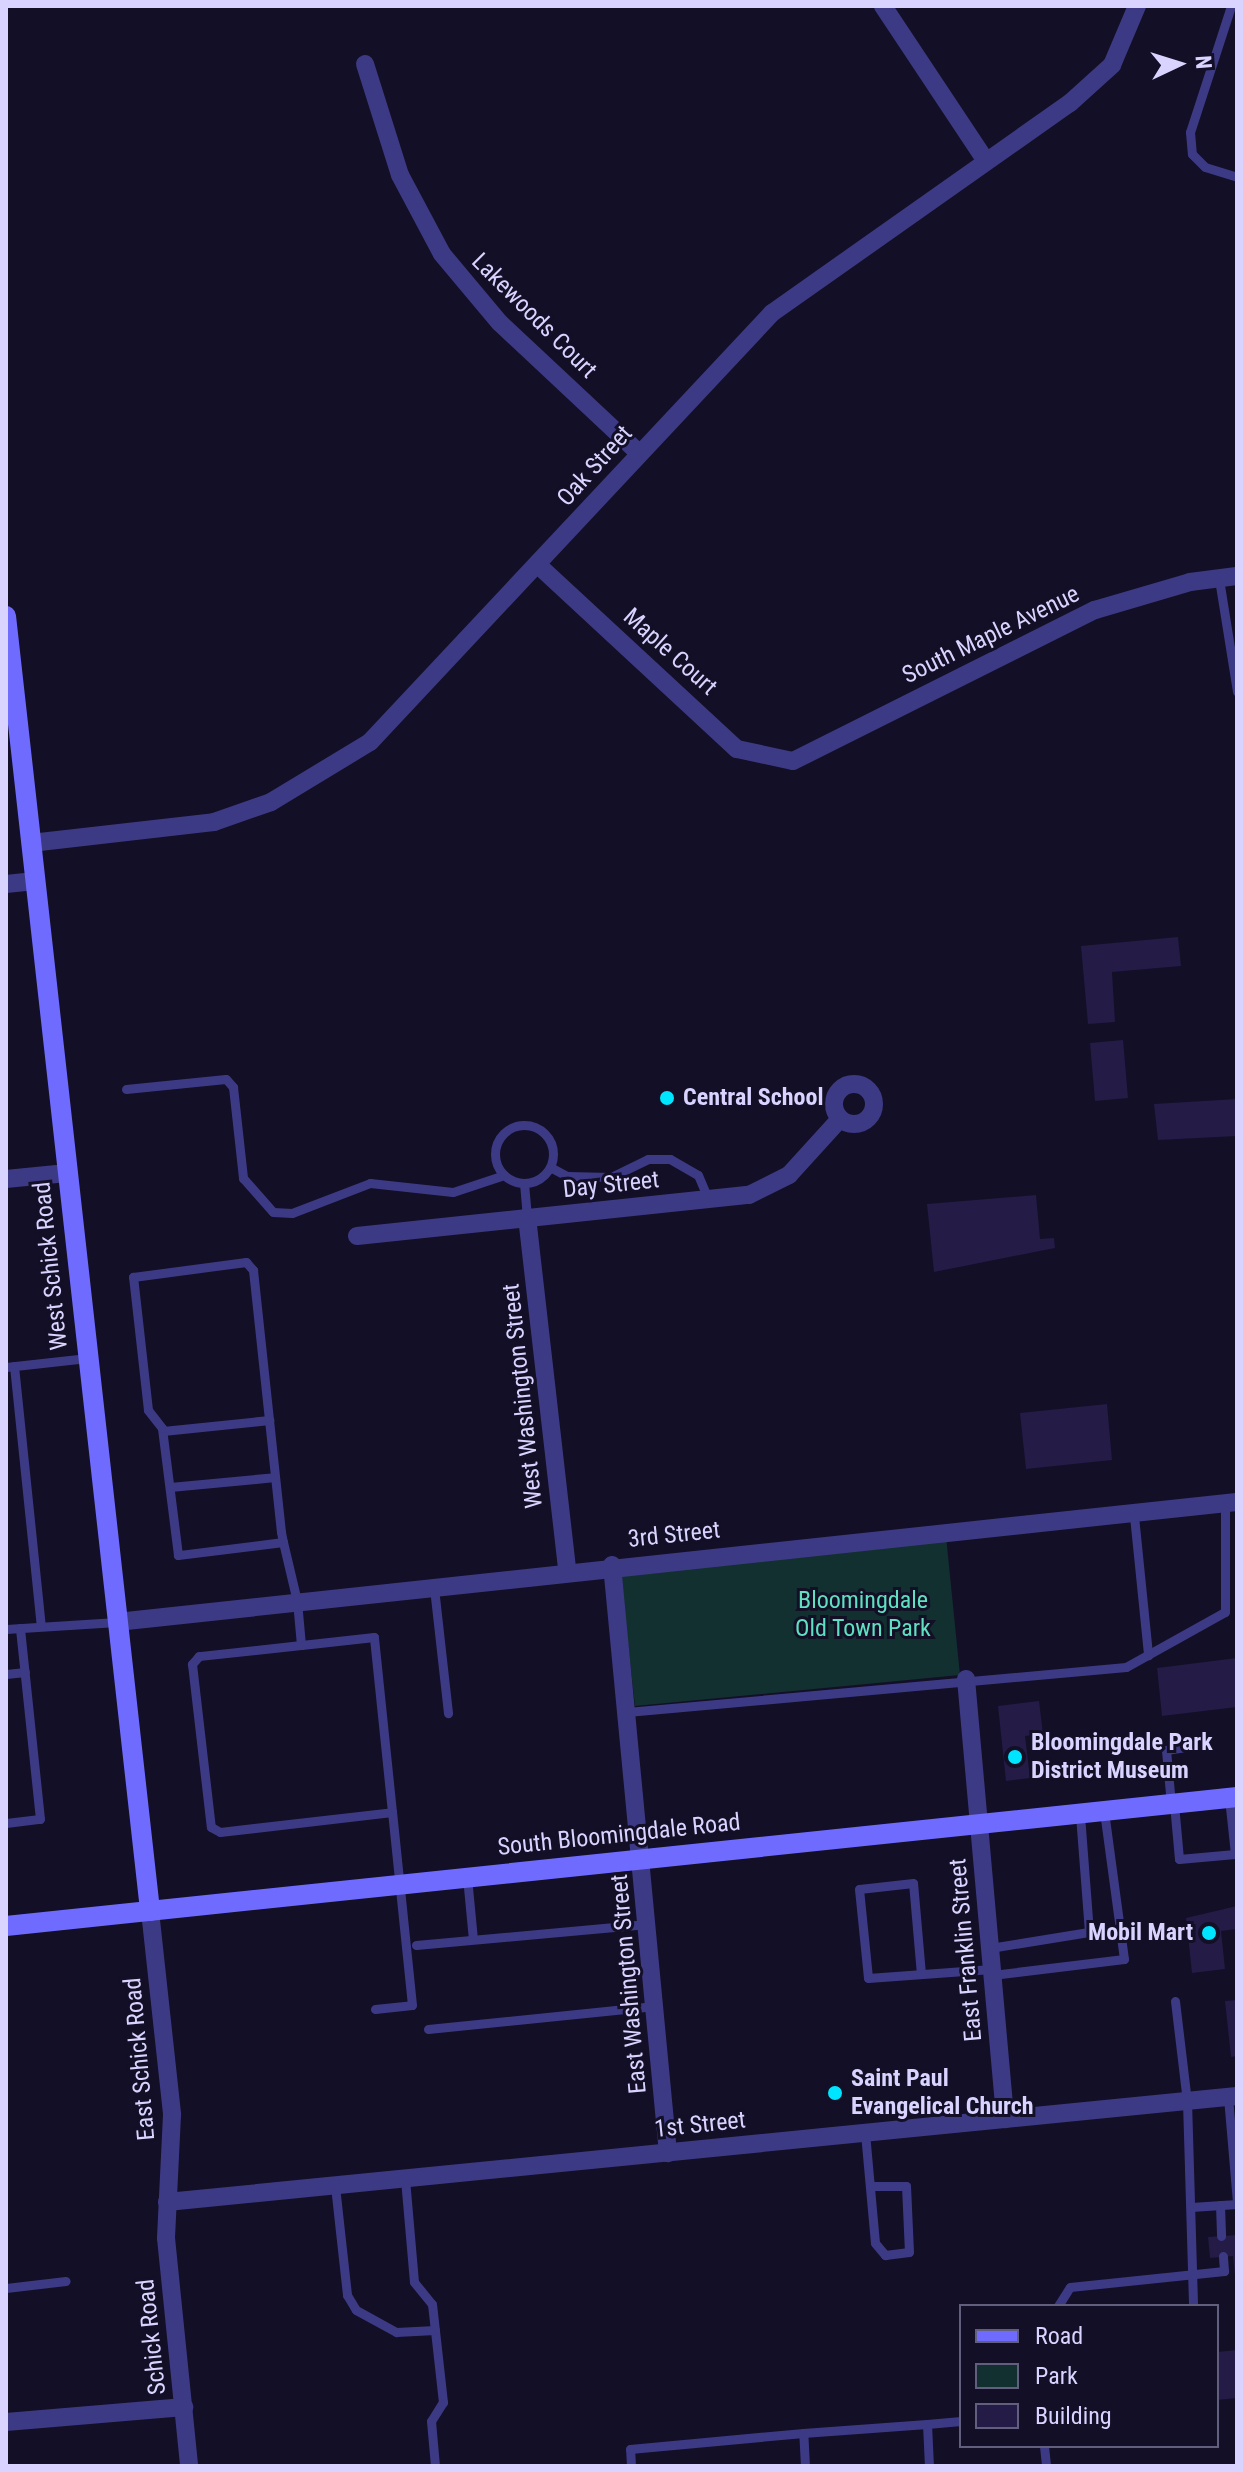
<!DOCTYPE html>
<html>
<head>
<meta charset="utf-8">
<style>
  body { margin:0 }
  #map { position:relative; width:1243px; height:2472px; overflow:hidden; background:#130f26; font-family:"Roboto Condensed",sans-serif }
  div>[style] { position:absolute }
  .green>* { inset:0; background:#12302f }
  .building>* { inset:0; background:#241b47 }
  .lane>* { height:9px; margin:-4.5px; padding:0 4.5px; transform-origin:4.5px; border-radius:4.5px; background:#3d3a85 }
  .lane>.ring { margin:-4.5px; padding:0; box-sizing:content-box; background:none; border:9px solid #3d3a85; border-radius:50% }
  .street>* { height:18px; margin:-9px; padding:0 9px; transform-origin:9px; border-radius:9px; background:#3d3a85 }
  .street>.ring { margin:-9px; padding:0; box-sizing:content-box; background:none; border:18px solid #3d3a85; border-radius:50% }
  .secondary>* { height:20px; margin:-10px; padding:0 10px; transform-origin:10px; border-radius:10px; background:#6f6bff }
  .dots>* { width:22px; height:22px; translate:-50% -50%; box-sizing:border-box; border:4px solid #130f26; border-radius:50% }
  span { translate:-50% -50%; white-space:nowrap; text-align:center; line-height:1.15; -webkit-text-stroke:6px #130f26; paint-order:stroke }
  .street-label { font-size:24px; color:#d9d4ff }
  .poi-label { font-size:24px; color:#d9d4ff; font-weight:700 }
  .left { translate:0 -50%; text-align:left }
  .right { translate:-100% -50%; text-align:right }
  .park-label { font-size:24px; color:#5fe0c0 }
  .frame { position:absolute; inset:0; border:8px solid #d9d4ff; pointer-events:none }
  .legend { position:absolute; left:959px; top:2304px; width:260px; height:144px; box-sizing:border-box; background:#130f26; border:2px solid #625e7d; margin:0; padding:10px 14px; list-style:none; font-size:24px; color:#d9d4ff }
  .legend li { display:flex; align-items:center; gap:16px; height:40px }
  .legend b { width:40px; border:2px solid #625e7d }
  .north { position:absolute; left:1139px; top:24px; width:80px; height:80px; -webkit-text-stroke:6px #130f26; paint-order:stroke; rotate:86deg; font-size:22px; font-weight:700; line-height:32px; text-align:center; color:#d9d4ff }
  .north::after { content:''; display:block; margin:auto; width:28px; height:36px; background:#d9d4ff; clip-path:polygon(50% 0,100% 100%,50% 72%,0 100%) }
</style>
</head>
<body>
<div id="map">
  <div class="green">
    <div style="clip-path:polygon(946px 1536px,960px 1675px,635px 1706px,620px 1570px)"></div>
  </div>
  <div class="building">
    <div style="clip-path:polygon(1178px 937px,1181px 966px,1112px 972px,1115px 1022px,1088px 1024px,1081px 946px)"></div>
    <div style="clip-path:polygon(1123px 1040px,1128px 1098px,1095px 1101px,1090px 1043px)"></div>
    <div style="clip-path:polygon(1237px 1099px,1237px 1136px,1158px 1140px,1154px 1104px)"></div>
    <div style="clip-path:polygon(1036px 1195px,1040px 1239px,1054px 1238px,1055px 1248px,934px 1272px,927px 1204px)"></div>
    <div style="clip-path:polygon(1107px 1404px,1112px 1460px,1026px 1469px,1020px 1413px)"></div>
    <div style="clip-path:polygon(1237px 1658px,1237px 1707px,1162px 1716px,1157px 1668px)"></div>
    <div style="clip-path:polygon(1039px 1701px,1043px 1734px,1025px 1736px,1030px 1778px,1006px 1781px,998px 1706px)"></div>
    <div style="clip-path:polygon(1237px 1906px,1237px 1929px,1221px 1931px,1225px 1969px,1192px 1973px,1186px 1918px)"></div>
    <div style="clip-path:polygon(1237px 2000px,1237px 2056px,1231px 2057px,1225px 2001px)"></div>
    <div style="clip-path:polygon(1237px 2235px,1237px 2276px,1235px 2276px,1233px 2256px,1210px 2258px,1208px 2237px)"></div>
    <div style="clip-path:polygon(1237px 2350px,1237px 2398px,1217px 2400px,1217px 2352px)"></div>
  </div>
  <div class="lane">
    <div style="left:1231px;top:6px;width:133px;rotate:108deg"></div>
    <div style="left:1190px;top:132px;width:22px;rotate:85deg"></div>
    <div style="left:1192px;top:154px;width:18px;rotate:45deg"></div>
    <div style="left:1205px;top:167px;width:34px;rotate:17deg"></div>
    <div style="left:1219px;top:579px;width:114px;rotate:80.9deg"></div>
    <div style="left:126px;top:1089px;width:100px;rotate:-5.7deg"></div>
    <div style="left:226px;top:1079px;width:11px;rotate:49deg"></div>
    <div style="left:233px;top:1087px;width:92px;rotate:83.7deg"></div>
    <div style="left:243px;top:1178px;width:45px;rotate:48.6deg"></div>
    <div style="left:273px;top:1212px;width:19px;rotate:3deg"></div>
    <div style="left:292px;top:1213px;width:84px;rotate:-21deg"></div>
    <div style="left:370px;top:1183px;width:83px;rotate:6.2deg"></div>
    <div style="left:453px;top:1192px;width:54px;rotate:-18.4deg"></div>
    <div class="ring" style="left:495px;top:1125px;width:49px;height:49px"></div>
    <div style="left:550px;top:1167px;width:19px;rotate:28deg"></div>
    <div style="left:567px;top:1176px;width:44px;rotate:1.3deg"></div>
    <div style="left:611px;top:1177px;width:41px;rotate:-25.9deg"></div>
    <div style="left:648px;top:1159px;width:22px"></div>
    <div style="left:670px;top:1159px;width:32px;rotate:30deg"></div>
    <div style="left:698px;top:1175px;width:26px;rotate:67deg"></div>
    <div style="left:524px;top:1183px;width:34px;rotate:85deg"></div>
    <div style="left:14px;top:1366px;width:261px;rotate:84.1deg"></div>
    <div style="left:6px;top:1367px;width:82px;rotate:-6.3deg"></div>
    <div style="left:163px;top:1431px;width:107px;rotate:-5.9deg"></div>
    <div style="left:170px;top:1487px;width:105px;rotate:-5.4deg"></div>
    <div style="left:1134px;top:1516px;width:140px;rotate:84.2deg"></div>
    <div style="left:283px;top:1542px;width:106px;rotate:172.9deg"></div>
    <div style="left:178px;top:1555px;width:128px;rotate:-97.2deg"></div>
    <div style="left:162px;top:1428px;width:23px;rotate:-128deg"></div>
    <div style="left:148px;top:1410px;width:134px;rotate:-96.4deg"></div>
    <div style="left:133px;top:1277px;width:114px;rotate:-7.6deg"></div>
    <div style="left:246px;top:1262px;width:11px;rotate:49deg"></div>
    <div style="left:253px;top:1270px;width:263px;rotate:83.9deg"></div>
    <div style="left:281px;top:1532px;width:10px;rotate:79deg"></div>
    <div style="left:283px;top:1542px;width:61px;rotate:76.7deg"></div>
    <div style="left:297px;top:1601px;width:44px;rotate:84.8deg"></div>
    <div style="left:301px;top:1645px;width:103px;rotate:173.8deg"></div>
    <div style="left:199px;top:1656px;width:11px;rotate:131deg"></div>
    <div style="left:192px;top:1664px;width:164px;rotate:83.4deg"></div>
    <div style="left:211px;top:1827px;width:10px;rotate:29deg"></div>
    <div style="left:220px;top:1832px;width:173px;rotate:-6.6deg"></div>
    <div style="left:392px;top:1812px;width:176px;rotate:-95.9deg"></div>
    <div style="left:374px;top:1637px;width:73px;rotate:173.7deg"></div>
    <div style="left:434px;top:1588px;width:126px;rotate:83.6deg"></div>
    <div style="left:6px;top:1629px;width:111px;rotate:-3.6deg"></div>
    <div style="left:6px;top:1674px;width:19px;rotate:-6deg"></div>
    <div style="left:627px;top:1712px;width:501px;rotate:-5.15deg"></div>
    <div style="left:1126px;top:1667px;width:113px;rotate:-29.1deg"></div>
    <div style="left:1225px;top:1612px;width:109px;rotate:-90deg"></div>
    <div style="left:1171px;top:1804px;width:54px;rotate:-95.3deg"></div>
    <div style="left:1166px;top:1750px;width:40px;rotate:-8.5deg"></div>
    <div style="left:1174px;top:1804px;width:55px;rotate:84.8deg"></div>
    <div style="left:1179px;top:1859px;width:56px;rotate:-5.1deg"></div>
    <div style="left:1235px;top:1854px;width:56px;rotate:-96.1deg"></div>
    <div style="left:6px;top:1823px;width:34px;rotate:-7deg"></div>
    <div style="left:40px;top:1819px;width:192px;rotate:-96deg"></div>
    <div style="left:467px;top:1877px;width:62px;rotate:84.5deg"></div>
    <div style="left:416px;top:1945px;width:232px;rotate:-5.2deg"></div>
    <div style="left:990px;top:1948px;width:100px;rotate:-9.2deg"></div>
    <div style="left:1089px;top:1932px;width:118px;rotate:-94.4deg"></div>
    <div style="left:921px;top:1974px;width:91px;rotate:-95deg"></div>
    <div style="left:913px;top:1883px;width:54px;rotate:173.7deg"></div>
    <div style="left:859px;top:1889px;width:89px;rotate:84.2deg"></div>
    <div style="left:868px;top:1978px;width:124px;rotate:-4.2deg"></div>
    <div style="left:992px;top:1975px;width:133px;rotate:-6.9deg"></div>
    <div style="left:1124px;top:1959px;width:148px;rotate:-97.7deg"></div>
    <div style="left:1175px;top:2001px;width:101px;rotate:83.2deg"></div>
    <div style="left:1187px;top:2101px;width:205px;rotate:88.3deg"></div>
    <div style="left:375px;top:2009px;width:37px;rotate:-6deg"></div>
    <div style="left:412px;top:2005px;width:194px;rotate:-95.9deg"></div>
    <div style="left:428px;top:2029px;width:228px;rotate:-5.8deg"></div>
    <div style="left:1228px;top:2097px;width:106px;rotate:85.1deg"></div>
    <div style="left:865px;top:2133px;width:110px;rotate:84.8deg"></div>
    <div style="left:875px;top:2243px;width:16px;rotate:50deg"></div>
    <div style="left:885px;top:2255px;width:24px;rotate:-7deg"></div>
    <div style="left:909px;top:2252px;width:66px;rotate:-92.6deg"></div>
    <div style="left:906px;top:2186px;width:36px;rotate:180deg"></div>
    <div style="left:405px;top:2179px;width:103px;rotate:85deg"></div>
    <div style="left:414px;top:2282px;width:28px;rotate:51deg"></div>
    <div style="left:432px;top:2304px;width:99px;rotate:83.6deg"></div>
    <div style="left:443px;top:2402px;width:22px;rotate:122deg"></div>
    <div style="left:431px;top:2421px;width:45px;rotate:84.9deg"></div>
    <div style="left:335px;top:2186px;width:110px;rotate:83.7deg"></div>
    <div style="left:347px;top:2295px;width:17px;rotate:59deg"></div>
    <div style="left:356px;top:2310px;width:46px;rotate:28.8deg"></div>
    <div style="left:396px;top:2332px;width:39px;rotate:-3deg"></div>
    <div style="left:1220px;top:2205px;width:31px;rotate:88deg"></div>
    <div style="left:1191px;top:2207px;width:46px;rotate:-3.7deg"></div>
    <div style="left:6px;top:2288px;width:60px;rotate:-6.7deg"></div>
    <div style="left:1058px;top:2306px;width:22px;rotate:-58deg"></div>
    <div style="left:1070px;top:2287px;width:155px;rotate:-5.9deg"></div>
    <div style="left:1224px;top:2271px;width:15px;rotate:-94deg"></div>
    <div style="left:927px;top:2424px;width:34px;rotate:-5deg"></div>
    <div style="left:1044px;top:2446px;width:20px;rotate:84deg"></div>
    <div style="left:631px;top:2466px;width:17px;rotate:-93deg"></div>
    <div style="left:630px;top:2449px;width:174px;rotate:-5.3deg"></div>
    <div style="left:805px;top:2466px;width:33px;rotate:-93deg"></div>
    <div style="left:803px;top:2433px;width:124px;rotate:-4.2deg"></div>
    <div style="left:927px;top:2424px;width:42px;rotate:87.3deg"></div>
  </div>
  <div class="street">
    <div style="left:883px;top:6px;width:186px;rotate:56.4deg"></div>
    <div style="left:365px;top:64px;width:116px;rotate:72.5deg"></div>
    <div style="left:400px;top:175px;width:89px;rotate:62deg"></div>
    <div style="left:442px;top:254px;width:90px;rotate:50deg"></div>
    <div style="left:500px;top:323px;width:190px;rotate:43.1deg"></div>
    <div style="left:538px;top:565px;width:271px;rotate:42.8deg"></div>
    <div style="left:737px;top:749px;width:57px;rotate:12.1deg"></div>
    <div style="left:793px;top:761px;width:338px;rotate:-26.6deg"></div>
    <div style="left:1095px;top:610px;width:99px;rotate:-16.4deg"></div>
    <div style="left:1190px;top:582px;width:47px;rotate:-7.3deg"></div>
    <div style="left:31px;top:843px;width:184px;rotate:-6.5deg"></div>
    <div style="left:214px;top:822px;width:60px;rotate:-19.3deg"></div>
    <div style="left:271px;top:802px;width:116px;rotate:-31.2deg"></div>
    <div style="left:370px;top:742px;width:588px;rotate:-46.86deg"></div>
    <div style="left:772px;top:313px;width:365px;rotate:-35.2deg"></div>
    <div style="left:1070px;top:103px;width:57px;rotate:-42.1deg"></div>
    <div style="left:1112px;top:65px;width:64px;rotate:-67deg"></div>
    <div style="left:6px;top:884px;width:29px;rotate:-6deg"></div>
    <div class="ring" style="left:834px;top:1084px;width:22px;height:22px"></div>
    <div style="left:6px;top:1179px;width:61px;rotate:-5.6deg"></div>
    <div style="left:527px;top:1217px;width:354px;rotate:83.5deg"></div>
    <div style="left:357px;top:1236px;width:394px;rotate:-6deg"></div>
    <div style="left:749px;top:1195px;width:45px;rotate:-26.6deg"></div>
    <div style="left:789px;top:1175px;width:76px;rotate:-47.7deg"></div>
    <div style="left:612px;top:1565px;width:591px;rotate:84.56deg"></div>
    <div style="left:117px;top:1622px;width:1126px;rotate:-6.12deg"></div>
    <div style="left:966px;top:1679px;width:442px;rotate:84.9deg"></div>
    <div style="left:150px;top:1911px;width:205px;rotate:83.8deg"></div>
    <div style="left:172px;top:2115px;width:123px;rotate:92.8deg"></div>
    <div style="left:166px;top:2238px;width:229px;rotate:84.2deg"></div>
    <div style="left:167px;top:2202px;width:1075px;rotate:-5.66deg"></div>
    <div style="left:6px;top:2422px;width:179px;rotate:-4.8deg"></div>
  </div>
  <div class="secondary">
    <div style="left:6px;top:616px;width:1303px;rotate:83.65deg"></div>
    <div style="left:6px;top:1926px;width:1238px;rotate:-5.98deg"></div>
  </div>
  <div class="dots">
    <div style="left:667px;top:1098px;background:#00e5ff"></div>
    <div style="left:1015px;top:1757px;background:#00e5ff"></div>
    <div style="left:1209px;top:1933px;background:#00e5ff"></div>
    <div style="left:835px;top:2093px;background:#00e5ff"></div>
  </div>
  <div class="street-label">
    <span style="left:534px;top:316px;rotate:45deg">Lakewoods Court</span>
    <span style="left:595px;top:466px;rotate:-48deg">Oak Street</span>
    <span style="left:991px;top:635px;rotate:-26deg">South Maple Avenue</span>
    <span style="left:670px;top:652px;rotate:42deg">Maple Court</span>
    <span style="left:611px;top:1185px;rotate:-6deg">Day Street</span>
    <span style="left:51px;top:1266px;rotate:-96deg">West Schick Road</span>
    <span style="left:523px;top:1396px;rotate:-96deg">West Washington Street</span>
    <span style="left:674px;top:1535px;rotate:-6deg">3rd Street</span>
    <span style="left:619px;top:1835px;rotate:-6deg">South Bloomingdale Road</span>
    <span style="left:966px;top:1950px;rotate:-95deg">East Franklin Street</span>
    <span style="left:629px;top:1984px;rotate:-95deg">East Washington Street</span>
    <span style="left:140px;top:2059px;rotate:-95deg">East Schick Road</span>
    <span style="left:700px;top:2125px;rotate:-6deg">1st Street</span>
    <span style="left:152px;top:2337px;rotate:-96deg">Schick Road</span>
  </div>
  <div class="poi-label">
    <span class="left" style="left:683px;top:1098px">Central School</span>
    <span class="left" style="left:1031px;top:1757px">Bloomingdale Park<br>District Museum</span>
    <span class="right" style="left:1193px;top:1933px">Mobil Mart</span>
    <span class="left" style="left:851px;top:2093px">Saint Paul<br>Evangelical Church</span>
  </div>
  <div class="park-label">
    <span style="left:863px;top:1615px">Bloomingdale<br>Old Town Park</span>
  </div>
  <div class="frame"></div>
  <ul class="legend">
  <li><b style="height:10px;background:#6f6bff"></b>Road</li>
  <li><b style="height:22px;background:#12302f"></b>Park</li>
  <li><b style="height:22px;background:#241b47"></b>Building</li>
  </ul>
  <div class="north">N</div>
</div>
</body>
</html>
